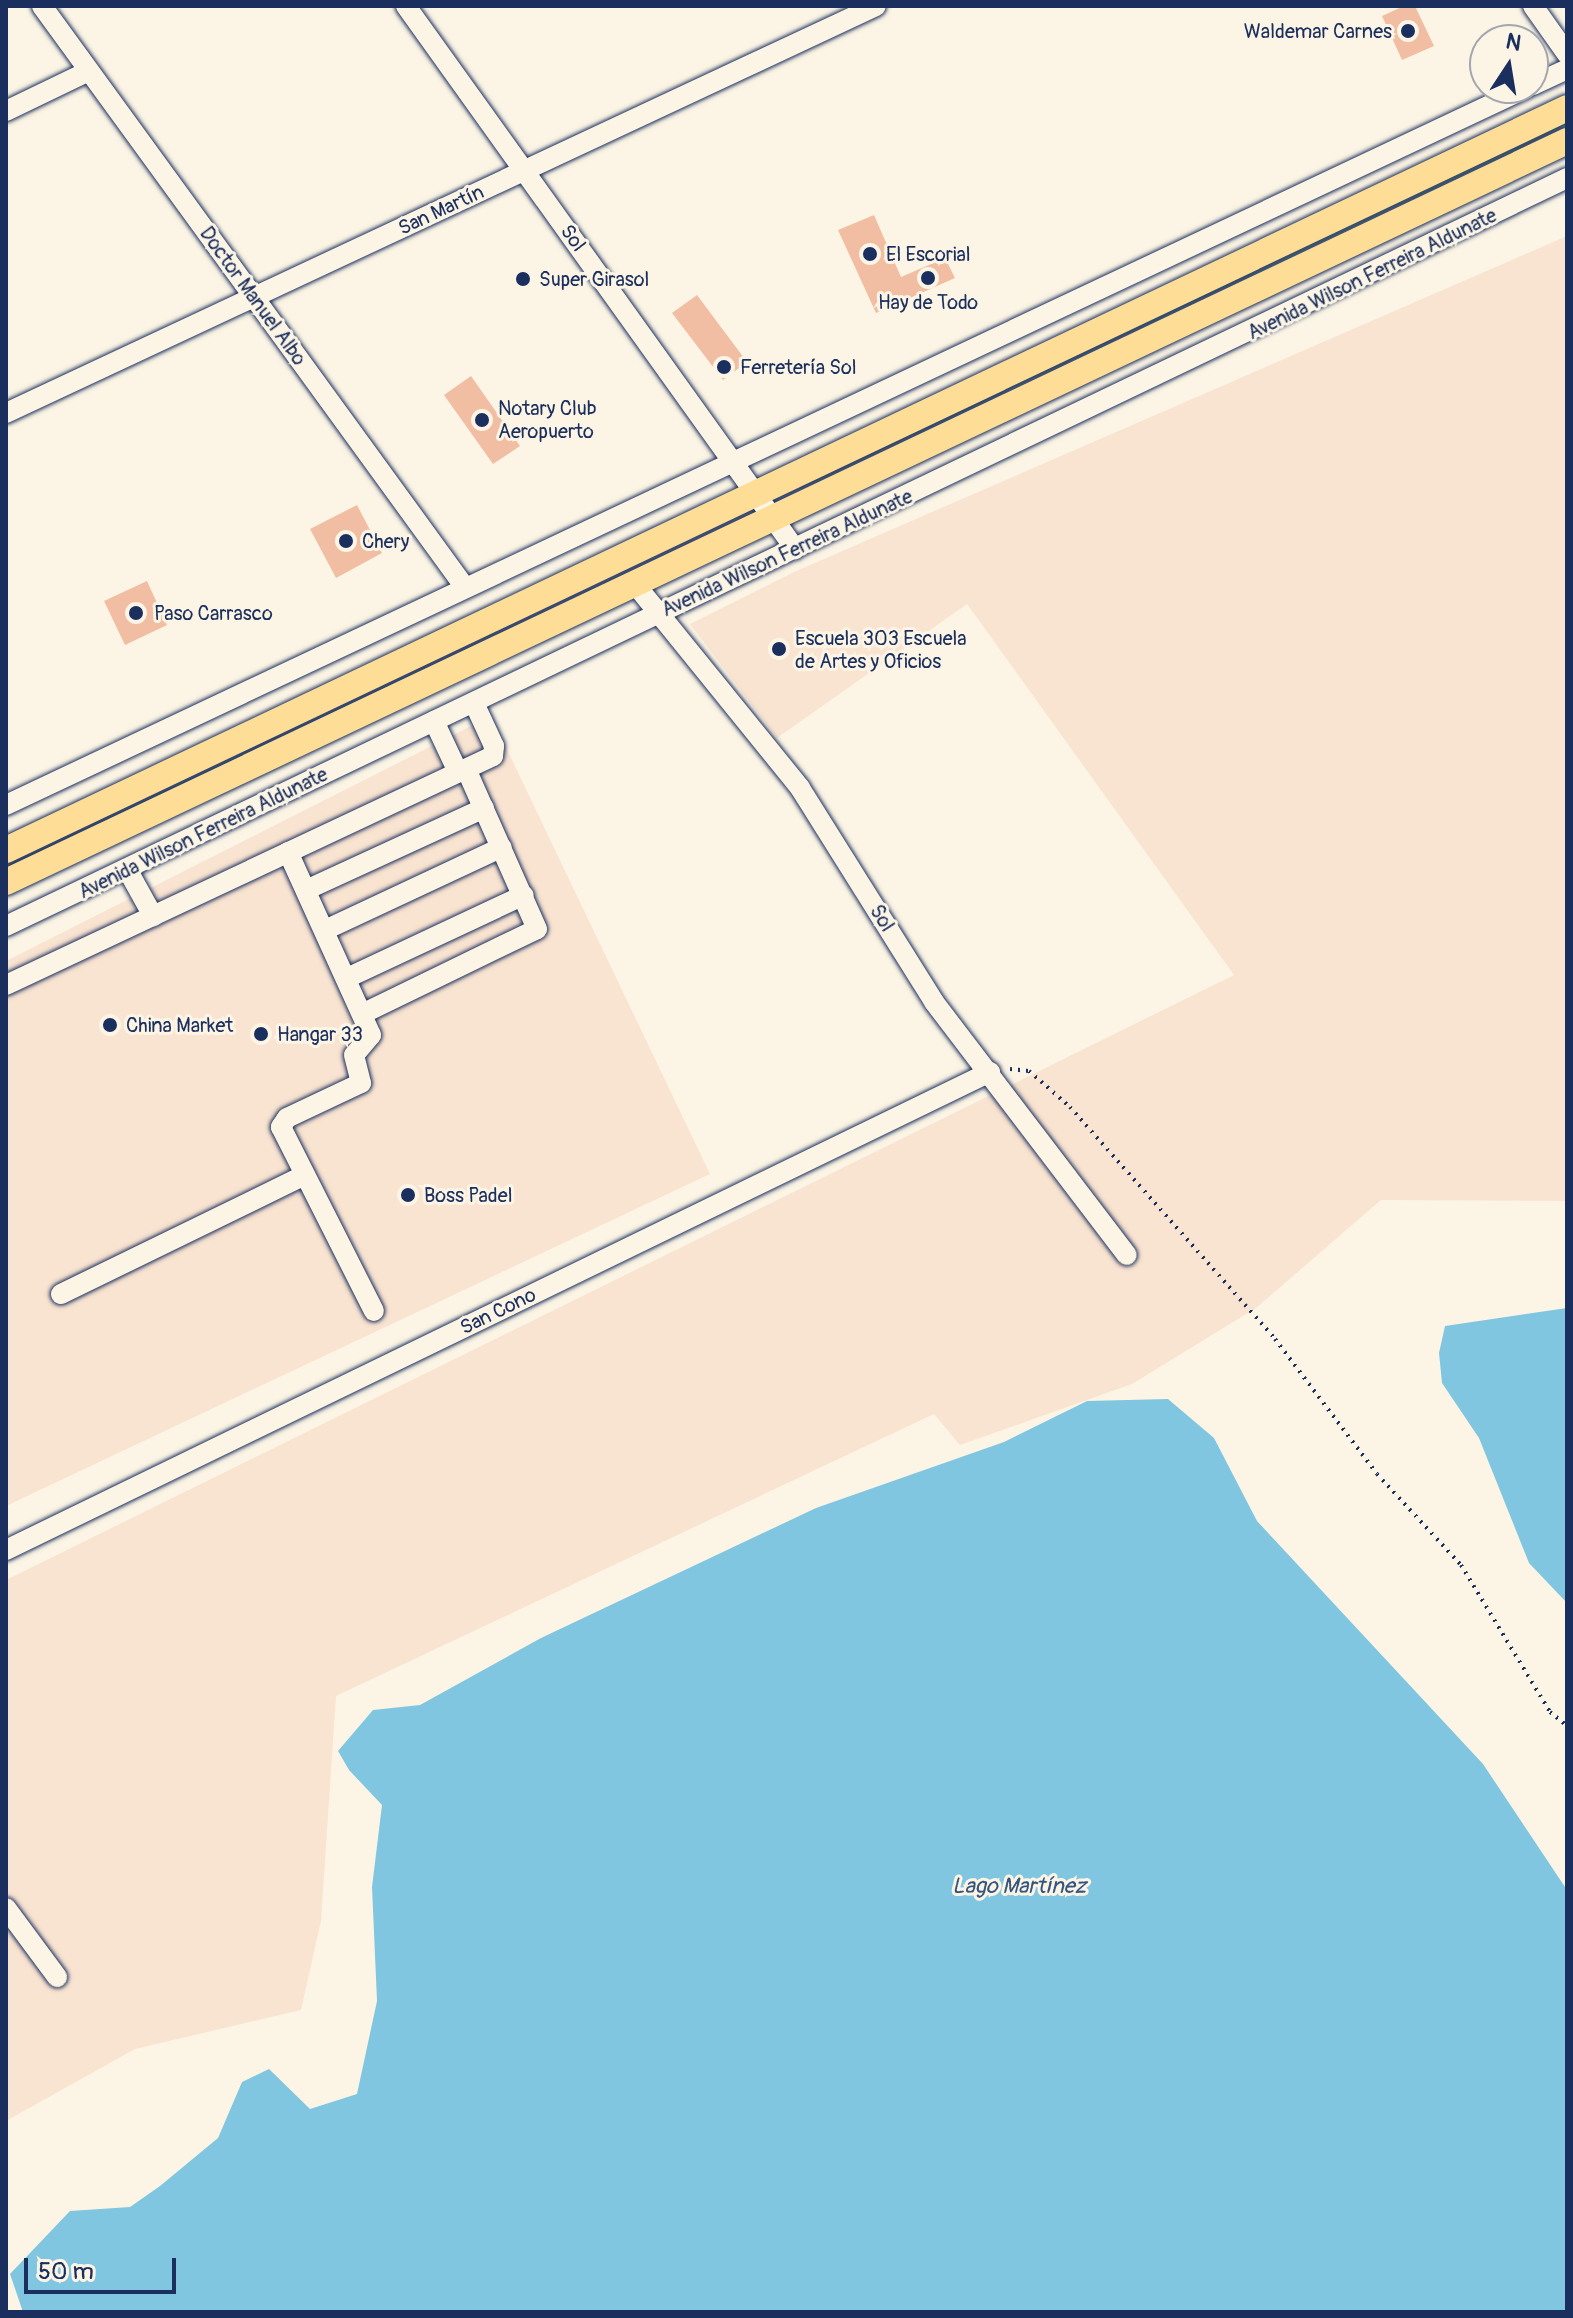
<!DOCTYPE html>
<html>
<head>
<meta charset="utf-8">
<style>
  body { margin:0 }
  #map { position:relative; width:1573px; height:2318px; overflow:hidden; background:#fcf5e5; font-family:Pangolin,sans-serif }
  div>[style] { position:absolute }
  .built>* { inset:0; background:#f9e4d1 }
  .green>* { inset:0; background:#abdd9e }
  .water>* { inset:0; background:#80c6e1 }
  .building>* { inset:0; background:#f1bea3 }
  .path>* { height:4px; margin-top:-2px; transform-origin:0; background:repeating-linear-gradient(90deg,#1b2f5e 0 2px,transparent 0 8px) }
  .roads { filter:drop-shadow(0 0 2px #1b2f5e) drop-shadow(0 0 2px #1b2f5e) }
  .minor>* { height:20px; margin:-10px; padding:0 10px; transform-origin:10px; border-radius:10px; background:#fcf5e5 }
  .major>* { height:26px; margin:-13px; padding:0 13px; transform-origin:13px; border-radius:13px; background:#fedd96 }
  .dots>* { width:22px; height:22px; translate:-50% -50%; box-sizing:border-box; border:4px solid #fcf5e5; border-radius:50% }
  span { translate:-50% -50%; white-space:nowrap; text-align:center; line-height:1.15; -webkit-text-stroke:6px #fcf5e5; paint-order:stroke }
  .poi-label { font-size:20px; color:#1b2f5e }
  .right { translate:-100% -50%; text-align:right }
  .left { translate:0 -50%; text-align:left }
  .street-label { font-size:20px; color:#1b2f5e }
  .water-label { font-size:22px; color:#34557f; font-style:italic }
  .frame { position:absolute; inset:0; border:8px solid #1b2f5e; pointer-events:none }
  .north { position:absolute; left:1469px; top:24px; width:80px; height:80px; box-sizing:border-box; background:#fcf5e5; border:2px solid #a2a6af; border-radius:50%; rotate:12deg; font-size:22px; font-weight:700; line-height:32px; text-align:center; color:#1b2f5e }
  .north::after { content:''; display:block; margin:auto; width:28px; height:36px; background:#1b2f5e; clip-path:polygon(50% 0,100% 100%,50% 72%,0 100%) }
  .scale { position:absolute; left:24px; top:2258px; width:152px; height:36px; box-sizing:border-box; border:4px solid #1b2f5e; border-top:0; padding-left:10px; font-size:24px; line-height:28px; white-space:nowrap; color:#1b2f5e; -webkit-text-stroke:6px #fcf5e5; paint-order:stroke }
</style>
</head>
<body>
<div id="map">
  <div class="built">
    <div style="clip-path:polygon(1567px 236px,1567px 1201px,1381px 1200px,1256px 1308px,1132px 1384px,960px 1445px,934px 1414px,336px 1696px,321px 1921px,301px 2010px,135px 2049px,6px 2121px,6px 1580px,1234px 975px,967px 604px,777px 738px,690px 624px,794px 572px)"></div>
    <div style="clip-path:polygon(491px 716px,710px 1174px,6px 1506px,6px 961px)"></div>
  </div>
  <div class="green">
    <div style="clip-path:polygon(1564px 122px,1567px 126px,799px 489px,800px 487px)"></div>
    <div style="clip-path:polygon(722px 528px,722px 529px,6px 871px,6px 866px)"></div>
  </div>
  <div class="water">
    <div style="clip-path:polygon(1567px 1308px,1567px 1603px,1529px 1563px,1479px 1438px,1442px 1383px,1439px 1353px,1445px 1326px)"></div>
    <div style="clip-path:polygon(1168px 1399px,1214px 1438px,1257px 1521px,1483px 1764px,1567px 1890px,1567px 2312px,23px 2312px,10px 2274px,70px 2211px,130px 2207px,160px 2186px,218px 2138px,242px 2082px,269px 2069px,310px 2109px,357px 2094px,377px 2001px,372px 1887px,382px 1805px,349px 1770px,338px 1751px,373px 1710px,420px 1705px,541px 1638px,816px 1508px,1004px 1442px,1087px 1401px)"></div>
  </div>
  <div class="building">
    <div style="clip-path:polygon(1404px 6px,1415px 6px,1434px 46px,1402px 60px,1382px 16px)"></div>
    <div style="clip-path:polygon(874px 215px,901px 277px,945px 258px,955px 278px,876px 313px,838px 230px)"></div>
    <div style="clip-path:polygon(697px 295px,747px 362px,723px 380px,672px 313px)"></div>
    <div style="clip-path:polygon(471px 376px,520px 446px,493px 464px,444px 395px)"></div>
    <div style="clip-path:polygon(357px 505px,382px 553px,336px 578px,310px 529px)"></div>
    <div style="clip-path:polygon(147px 581px,167px 625px,125px 645px,104px 601px)"></div>
  </div>
  <div class="path">
    <div style="left:1010px;top:1069px;width:19px;rotate:6deg"></div>
    <div style="left:1029px;top:1071px;width:55px;rotate:41.3deg"></div>
    <div style="left:1070px;top:1107px;width:310px;rotate:48.5deg"></div>
    <div style="left:1275px;top:1339px;width:169px;rotate:52.9deg"></div>
    <div style="left:1377px;top:1474px;width:124px;rotate:47.3deg"></div>
    <div style="left:1461px;top:1565px;width:172px;rotate:58.8deg"></div>
    <div style="left:1550px;top:1712px;width:22px;rotate:39deg"></div>
  </div>
  <div class="roads">
    <div class="minor">
      <div style="left:42px;top:6px;width:717px;rotate:53.96deg"></div>
      <div style="left:406px;top:6px;width:668px;rotate:54.38deg"></div>
      <div style="left:1533px;top:6px;width:59px;rotate:54.7deg"></div>
      <div style="left:1533px;top:85px;width:38px;rotate:-25deg"></div>
      <div style="left:6px;top:111px;width:92px;rotate:-25.7deg"></div>
      <div style="left:6px;top:413px;width:960px;rotate:-25.07deg"></div>
      <div style="left:635px;top:584px;width:262px;rotate:51deg"></div>
      <div style="left:800px;top:788px;width:252px;rotate:57.9deg"></div>
      <div style="left:934px;top:1002px;width:318px;rotate:52.7deg"></div>
      <div style="left:434px;top:721px;width:56px;rotate:64.8deg"></div>
      <div style="left:6px;top:805px;width:1681px;rotate:-25.25deg"></div>
      <div style="left:288px;top:852px;width:201px;rotate:65.6deg"></div>
      <div style="left:371px;top:1035px;width:26px;rotate:130deg"></div>
      <div style="left:354px;top:1055px;width:29px;rotate:76deg"></div>
      <div style="left:361px;top:1083px;width:82px;rotate:154.7deg"></div>
      <div style="left:287px;top:1118px;width:11px;rotate:124deg"></div>
      <div style="left:281px;top:1127px;width:206px;rotate:63.2deg"></div>
      <div style="left:127px;top:869px;width:54px;rotate:61deg"></div>
      <div style="left:306px;top:890px;width:196px;rotate:-24.7deg"></div>
      <div style="left:6px;top:926px;width:1731px;rotate:-25.6deg"></div>
      <div style="left:325px;top:930px;width:195px;rotate:-25.1deg"></div>
      <div style="left:347px;top:978px;width:195px;rotate:-25.1deg"></div>
      <div style="left:6px;top:985px;width:538px;rotate:-25.18deg"></div>
      <div style="left:493px;top:756px;width:10px;rotate:-84deg"></div>
      <div style="left:494px;top:746px;width:47px;rotate:-114.9deg"></div>
      <div style="left:364px;top:1013px;width:192px;rotate:-25.9deg"></div>
      <div style="left:537px;top:929px;width:175px;rotate:-113.9deg"></div>
      <div style="left:61px;top:1294px;width:269px;rotate:-26deg"></div>
      <div style="left:6px;top:1550px;width:1094px;rotate:-25.91deg"></div>
      <div style="left:6px;top:1908px;width:86px;rotate:53.5deg"></div>
    </div>
    <div class="major">
      <div style="left:6px;top:850px;width:1728px;rotate:-25.42deg"></div>
      <div style="left:6px;top:882px;width:1728px;rotate:-25.39deg"></div>
    </div>
  </div>
  <div class="dots">
    <div style="left:1408px;top:31px;background:#1b2f5e"></div>
    <div style="left:870px;top:254px;background:#1b2f5e"></div>
    <div style="left:928px;top:278px;background:#1b2f5e"></div>
    <div style="left:523px;top:279px;background:#1b2f5e"></div>
    <div style="left:724px;top:367px;background:#1b2f5e"></div>
    <div style="left:482px;top:420px;background:#1b2f5e"></div>
    <div style="left:346px;top:541px;background:#1b2f5e"></div>
    <div style="left:136px;top:613px;background:#1b2f5e"></div>
    <div style="left:779px;top:649px;background:#1b2f5e"></div>
    <div style="left:110px;top:1025px;background:#1b2f5e"></div>
    <div style="left:261px;top:1034px;background:#1b2f5e"></div>
    <div style="left:408px;top:1195px;background:#1b2f5e"></div>
  </div>
  <div class="poi-label">
    <span class="right" style="left:1392px;top:31px">Waldemar Carnes</span>
    <span class="left" style="left:886px;top:254px">El Escorial</span>
    <span class="left" style="left:539px;top:279px">Super Girasol</span>
    <span style="left:928px;top:302px">Hay de Todo</span>
    <span class="left" style="left:740px;top:367px">Ferretería Sol</span>
    <span class="left" style="left:498px;top:420px">Notary Club<br>Aeropuerto</span>
    <span class="left" style="left:362px;top:541px">Chery</span>
    <span class="left" style="left:154px;top:613px">Paso Carrasco</span>
    <span class="left" style="left:795px;top:650px">Escuela 303 Escuela<br>de Artes y Oficios</span>
    <span class="left" style="left:126px;top:1025px">China Market</span>
    <span class="left" style="left:277px;top:1034px">Hangar 33</span>
    <span class="left" style="left:424px;top:1195px">Boss Padel</span>
  </div>
  <div class="street-label">
    <span style="left:441px;top:210px;rotate:-25deg">San Martín</span>
    <span style="left:573px;top:238px;rotate:54deg">Sol</span>
    <span style="left:1372px;top:274px;rotate:-26deg">Avenida Wilson Ferreira Aldunate</span>
    <span style="left:253px;top:296px;rotate:54deg">Doctor Manuel Albo</span>
    <span style="left:787px;top:553px;rotate:-25deg">Avenida Wilson Ferreira Aldunate</span>
    <span style="left:203px;top:833px;rotate:-26deg">Avenida Wilson Ferreira Aldunate</span>
    <span style="left:882px;top:918px;rotate:58deg">Sol</span>
    <span style="left:498px;top:1311px;rotate:-26deg">San Cono</span>
  </div>
  <div class="water-label">
    <span style="left:1019px;top:1887px">Lago Martínez</span>
  </div>
  <div class="frame"></div>
  <div class="north">N</div>
  <div class="scale">50 m</div>
</div>
</body>
</html>
